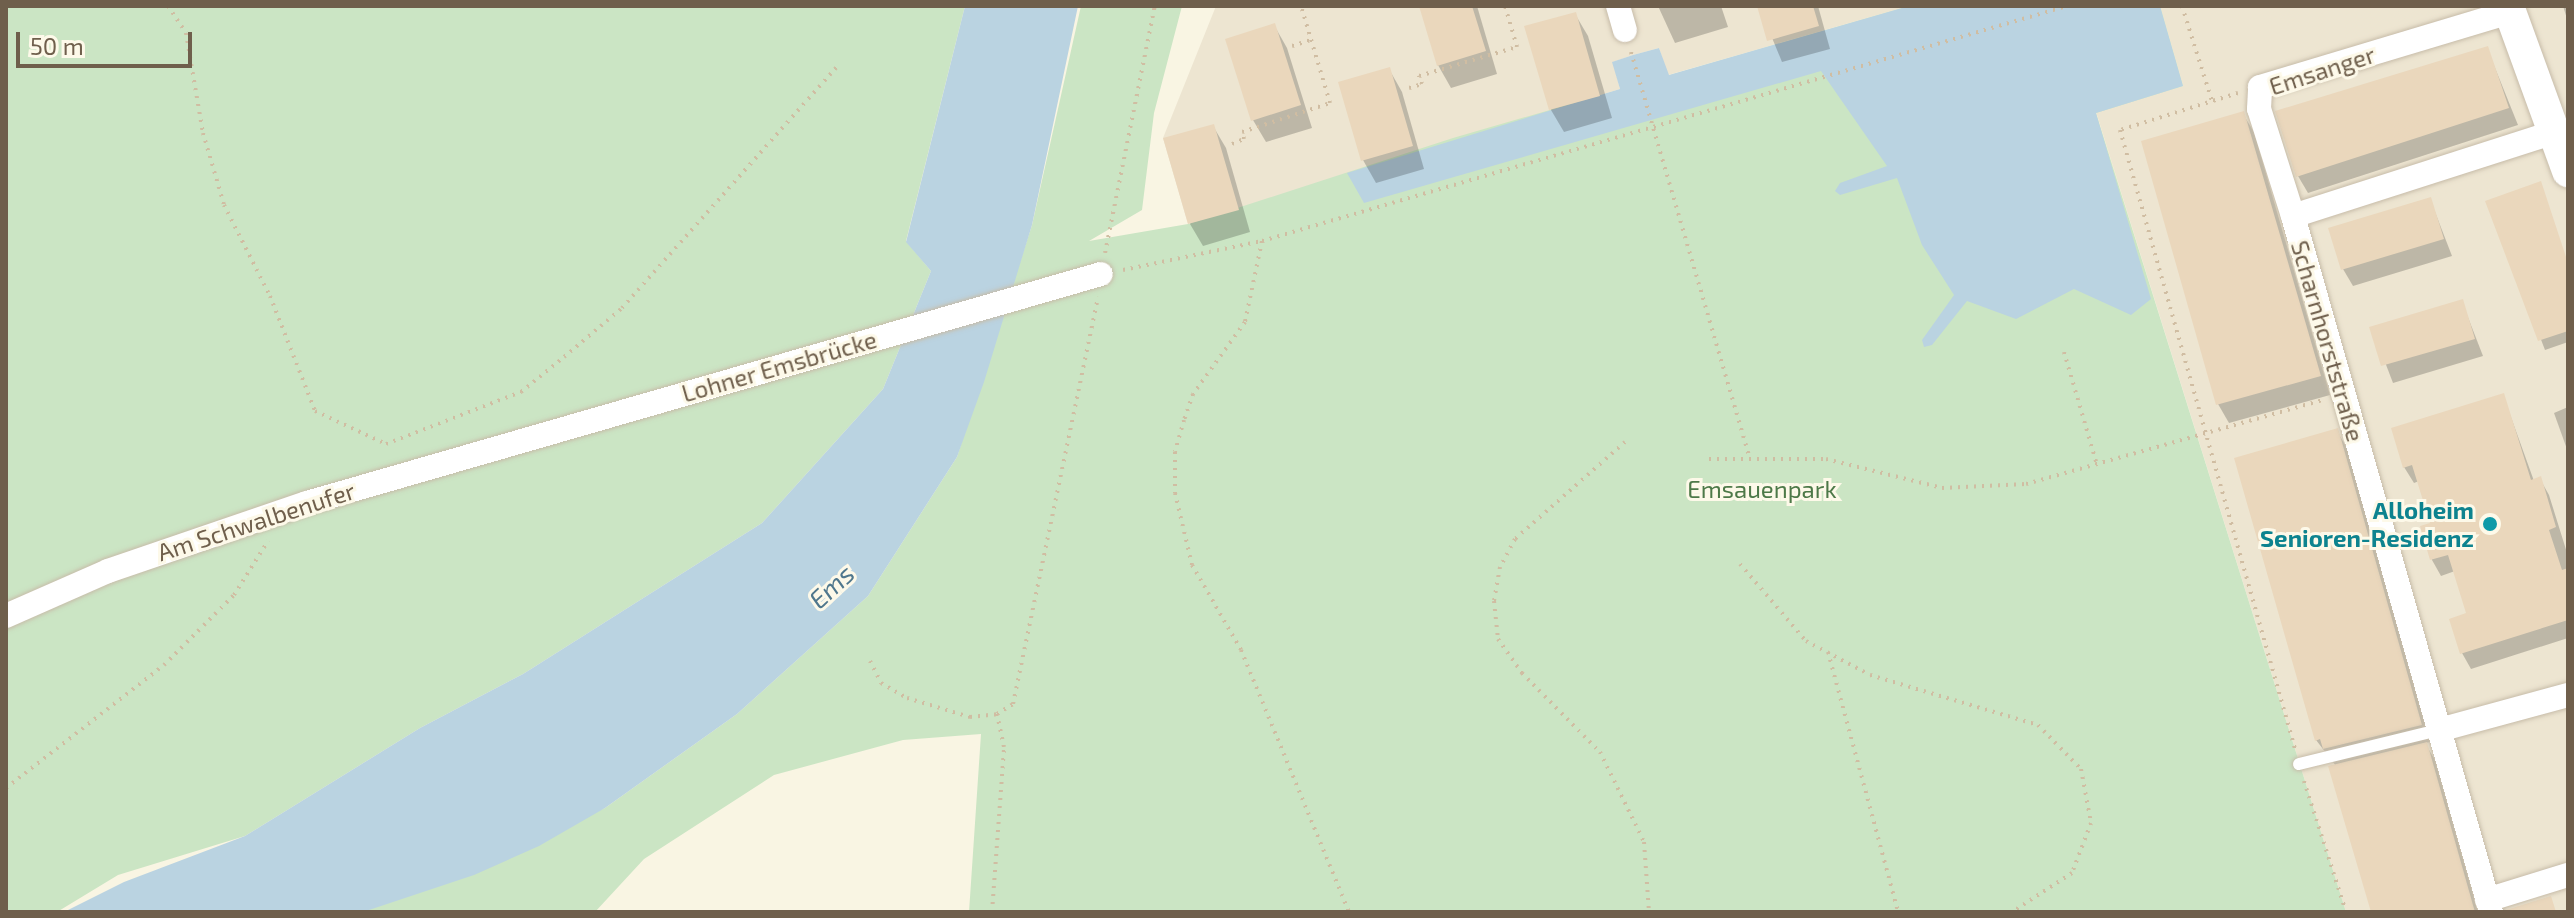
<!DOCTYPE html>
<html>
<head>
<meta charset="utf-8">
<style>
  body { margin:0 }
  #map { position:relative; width:2574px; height:918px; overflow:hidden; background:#f9f5e3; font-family:"Exo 2",sans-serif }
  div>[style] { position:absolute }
  .residential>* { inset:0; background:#ede5d1 }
  .green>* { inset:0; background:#cbe5c4 }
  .water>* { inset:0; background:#bad3e1 }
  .shadow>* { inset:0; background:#0003 }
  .building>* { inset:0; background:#ead7bc }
  .path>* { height:4px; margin-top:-2px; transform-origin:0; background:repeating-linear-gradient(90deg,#d0bda2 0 2px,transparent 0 8px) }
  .roads { filter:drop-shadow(0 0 2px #c7bca9) drop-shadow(0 0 2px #c7bca9) }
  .service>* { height:12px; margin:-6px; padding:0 6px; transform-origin:6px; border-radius:6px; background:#fff }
  .minor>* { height:24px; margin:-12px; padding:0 12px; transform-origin:12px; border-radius:12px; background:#fff }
  .tertiary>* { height:32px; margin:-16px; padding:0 16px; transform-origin:16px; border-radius:16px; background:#fff }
  .dots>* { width:22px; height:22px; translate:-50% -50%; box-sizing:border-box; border:4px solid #fdf9e9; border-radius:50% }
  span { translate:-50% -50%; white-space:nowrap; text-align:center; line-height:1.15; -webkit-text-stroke:6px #fdf9e9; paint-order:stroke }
  .street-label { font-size:24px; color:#6f5f4c }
  .park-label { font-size:24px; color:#4d7948 }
  .culture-label { font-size:24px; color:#0d838f; font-weight:700 }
  .right { translate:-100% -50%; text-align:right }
  .water-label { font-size:26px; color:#4f778d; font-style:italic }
  .frame { position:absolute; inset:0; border:8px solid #6f5f4c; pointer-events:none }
  .scale { position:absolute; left:16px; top:32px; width:176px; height:36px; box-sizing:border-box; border:4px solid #6f5f4c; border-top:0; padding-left:10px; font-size:24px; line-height:28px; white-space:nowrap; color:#6f5f4c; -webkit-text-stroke:6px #fdf9e9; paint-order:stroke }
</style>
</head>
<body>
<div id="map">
  <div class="residential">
    <div style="clip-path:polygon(1216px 6px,1909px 6px,1668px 75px,1659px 48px,1633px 55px,1613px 62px,1620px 89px,1188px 224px,1163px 138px)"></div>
    <div style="clip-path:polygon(2160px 6px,2568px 6px,2568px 912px,2346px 912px,2096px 112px,2183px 86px)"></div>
  </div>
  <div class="green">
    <div style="clip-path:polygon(6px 6px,965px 6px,906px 241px,931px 271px,883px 389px,762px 523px,523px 674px,420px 728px,245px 836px,118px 875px,57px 912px,6px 912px)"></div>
    <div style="clip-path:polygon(1081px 6px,1182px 6px,1154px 113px,1142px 210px,1089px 241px,1188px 224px,1453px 138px,1909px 6px,2160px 6px,2183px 86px,2096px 113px,2346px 912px,969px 912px,981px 734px,903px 740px,774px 775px,644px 859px,595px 912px,363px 912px,605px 808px,737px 714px,868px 596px,957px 457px,1032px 225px)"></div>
  </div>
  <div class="water">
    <div style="clip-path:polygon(965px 6px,1078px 6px,1032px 225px,984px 382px,957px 457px,868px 596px,737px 714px,605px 808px,539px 846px,474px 875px,363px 912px,64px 912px,124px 882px,245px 836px,420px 728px,523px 674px,762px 523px,883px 389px,931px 271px,906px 242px)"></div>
    <div style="clip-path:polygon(1909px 6px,2160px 6px,2183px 86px,2096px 113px,2151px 299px,2131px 315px,2074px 289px,2016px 319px,1967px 301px,1932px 345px,1924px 347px,1922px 340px,1954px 295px,1922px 245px,1897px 178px,1840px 195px,1835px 191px,1840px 183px,1887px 166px,1821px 71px,1364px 203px,1347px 173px,1620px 89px,1612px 62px,1633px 55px,1659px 48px,1669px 75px)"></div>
  </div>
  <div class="shadow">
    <div style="clip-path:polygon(1421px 6px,1477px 6px,1497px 74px,1451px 88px,1438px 65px)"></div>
    <div style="clip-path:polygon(1658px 6px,1721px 6px,1728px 27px,1675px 43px)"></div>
    <div style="clip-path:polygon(1759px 6px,1818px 6px,1830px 49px,1782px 62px)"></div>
    <div style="clip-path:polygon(2563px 6px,2568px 6px,2568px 22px)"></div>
    <div style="clip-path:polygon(1575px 14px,1588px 36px,1612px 118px,1564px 132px,1551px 110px,1527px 28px)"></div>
    <div style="clip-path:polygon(1274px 25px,1287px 48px,1312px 128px,1266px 142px,1253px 120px)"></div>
    <div style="clip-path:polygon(2487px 48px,2518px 125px,2308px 193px,2298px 176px)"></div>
    <div style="clip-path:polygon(1389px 69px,1402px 92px,1424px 169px,1376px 183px,1363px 160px,1341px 83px)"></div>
    <div style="clip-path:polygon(2243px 114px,2254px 132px,2330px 395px,2229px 423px,2218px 404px)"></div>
    <div style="clip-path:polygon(1213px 126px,1226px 148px,1250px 232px,1203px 246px,1190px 224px)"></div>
    <div style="clip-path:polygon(2540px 183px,2568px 267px,2568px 342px,2545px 350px,2488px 202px)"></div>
    <div style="clip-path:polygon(2430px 199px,2452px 256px,2353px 286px,2343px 269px)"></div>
    <div style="clip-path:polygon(2462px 302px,2483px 356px,2393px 383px,2372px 328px)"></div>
    <div style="clip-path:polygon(2503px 395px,2534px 481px,2540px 479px,2549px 495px,2568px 556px,2568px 638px,2471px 669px,2462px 653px,2469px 614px,2455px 571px,2441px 576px,2432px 560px,2422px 527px,2433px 524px,2419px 481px,2414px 483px,2404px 467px)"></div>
    <div style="clip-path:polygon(2568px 407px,2568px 452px,2554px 413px)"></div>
    <div style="clip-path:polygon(2337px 431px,2347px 448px,2430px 742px,2425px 743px,2435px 760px,2478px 912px,2373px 912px,2336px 766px,2316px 740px)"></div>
  </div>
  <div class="building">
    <div style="clip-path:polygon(1419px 6px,1472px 6px,1486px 51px,1437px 66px)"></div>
    <div style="clip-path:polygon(1757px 6px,1813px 6px,1819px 26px,1767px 41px)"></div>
    <div style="clip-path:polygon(1576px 12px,1600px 96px,1549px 110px,1524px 26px)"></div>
    <div style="clip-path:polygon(1275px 23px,1301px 105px,1251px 121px,1225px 39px)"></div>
    <div style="clip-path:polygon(2488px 46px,2509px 108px,2296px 177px,2275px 111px)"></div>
    <div style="clip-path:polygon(1390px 67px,1413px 146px,1361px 161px,1338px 82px)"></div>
    <div style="clip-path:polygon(2244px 111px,2321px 376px,2216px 405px,2141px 141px)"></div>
    <div style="clip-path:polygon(1214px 124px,1239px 210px,1188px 224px,1163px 138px)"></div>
    <div style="clip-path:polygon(2541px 181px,2568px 263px,2568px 331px,2538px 341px,2485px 201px)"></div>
    <div style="clip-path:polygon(2431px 197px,2444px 239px,2341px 270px,2328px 228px)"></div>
    <div style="clip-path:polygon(2463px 299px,2475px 339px,2381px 366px,2369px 327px)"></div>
    <div style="clip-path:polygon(2504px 393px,2531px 480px,2541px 476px,2556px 527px,2549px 530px,2562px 570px,2568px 568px,2568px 620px,2460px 654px,2449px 619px,2466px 613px,2448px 555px,2430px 560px,2420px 526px,2430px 523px,2412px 465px,2403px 468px,2391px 428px)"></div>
    <div style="clip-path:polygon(2338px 428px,2422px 725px,2323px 749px,2320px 739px,2315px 741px,2234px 458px)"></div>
    <div style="clip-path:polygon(2427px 742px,2475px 912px,2371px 912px,2328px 766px)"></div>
    <div style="clip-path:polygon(2551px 896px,2556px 912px,2506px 912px,2506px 910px)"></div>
  </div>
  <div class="path">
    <div style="left:168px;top:6px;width:32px;rotate:56deg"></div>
    <div style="left:186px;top:33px;width:101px;rotate:80.4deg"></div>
    <div style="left:203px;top:133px;width:75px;rotate:73.7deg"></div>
    <div style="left:224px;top:205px;width:102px;rotate:63.2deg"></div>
    <div style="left:270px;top:296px;width:123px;rotate:68.6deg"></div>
    <div style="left:315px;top:411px;width:78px;rotate:24.9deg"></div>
    <div style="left:386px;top:444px;width:145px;rotate:-21.1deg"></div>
    <div style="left:521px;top:392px;width:55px;rotate:-39.1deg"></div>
    <div style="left:564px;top:357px;width:76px;rotate:-40.2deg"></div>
    <div style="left:622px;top:308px;width:323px;rotate:-48.3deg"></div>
    <div style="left:2182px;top:6px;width:100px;rotate:72.5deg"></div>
    <div style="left:1292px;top:46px;width:20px;rotate:-18deg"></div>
    <div style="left:1631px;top:52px;width:421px;rotate:73.7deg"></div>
    <div style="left:1409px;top:88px;width:14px;rotate:-17deg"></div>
    <div style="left:1422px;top:84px;width:9px;rotate:-111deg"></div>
    <div style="left:1419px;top:76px;width:102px;rotate:-16.5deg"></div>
    <div style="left:1517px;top:47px;width:43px;rotate:-106.3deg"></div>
    <div style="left:2238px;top:93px;width:124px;rotate:162.6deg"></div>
    <div style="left:2120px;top:130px;width:643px;rotate:74.21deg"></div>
    <div style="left:1232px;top:144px;width:13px;rotate:-23deg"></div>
    <div style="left:1244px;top:139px;width:7px;rotate:-106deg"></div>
    <div style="left:1242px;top:132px;width:93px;rotate:-18.2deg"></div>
    <div style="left:1330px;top:103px;width:101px;rotate:-106.6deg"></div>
    <div style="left:1262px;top:241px;width:83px;rotate:101.9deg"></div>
    <div style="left:1245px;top:322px;width:89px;rotate:125.8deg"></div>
    <div style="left:1193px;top:394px;width:28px;rotate:109deg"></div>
    <div style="left:1184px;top:420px;width:33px;rotate:106deg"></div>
    <div style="left:1175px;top:452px;width:41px;rotate:90deg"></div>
    <div style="left:1175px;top:493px;width:74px;rotate:76.7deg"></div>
    <div style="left:1192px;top:565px;width:98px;rotate:60deg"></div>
    <div style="left:1241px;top:650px;width:283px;rotate:67.6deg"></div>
    <div style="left:1105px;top:253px;width:252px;rotate:-78.6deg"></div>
    <div style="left:1123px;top:270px;width:142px;rotate:-11.8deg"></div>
    <div style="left:1262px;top:241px;width:839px;rotate:-16.27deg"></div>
    <div style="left:2064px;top:352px;width:118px;rotate:73.7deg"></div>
    <div style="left:1625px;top:442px;width:147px;rotate:138.6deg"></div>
    <div style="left:1515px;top:539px;width:32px;rotate:118deg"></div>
    <div style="left:1500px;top:567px;width:35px;rotate:100deg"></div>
    <div style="left:1494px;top:601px;width:38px;rotate:84deg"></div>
    <div style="left:1498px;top:639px;width:42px;rotate:54.8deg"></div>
    <div style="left:1522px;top:673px;width:111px;rotate:45.4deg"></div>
    <div style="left:1600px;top:752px;width:100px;rotate:63.9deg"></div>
    <div style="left:1644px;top:842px;width:70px;rotate:85.9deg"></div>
    <div style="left:1709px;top:459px;width:117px"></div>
    <div style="left:1826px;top:459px;width:120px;rotate:14deg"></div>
    <div style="left:1942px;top:488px;width:84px;rotate:-2.7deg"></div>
    <div style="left:2026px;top:484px;width:309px;rotate:-15.8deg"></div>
    <div style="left:1740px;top:564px;width:101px;rotate:49.4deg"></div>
    <div style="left:1806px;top:641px;width:72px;rotate:28deg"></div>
    <div style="left:1870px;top:675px;width:175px;rotate:16.6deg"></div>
    <div style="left:2038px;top:725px;width:62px;rotate:45.7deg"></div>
    <div style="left:2081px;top:769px;width:55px;rotate:79.5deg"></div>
    <div style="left:2091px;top:823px;width:53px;rotate:110.8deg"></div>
    <div style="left:2072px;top:873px;width:72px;rotate:147deg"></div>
    <div style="left:1828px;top:652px;width:269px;rotate:74.9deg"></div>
    <div style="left:870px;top:661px;width:25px;rotate:63deg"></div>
    <div style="left:881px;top:683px;width:30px;rotate:30deg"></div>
    <div style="left:907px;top:698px;width:66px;rotate:16.8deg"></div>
    <div style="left:970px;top:717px;width:27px;rotate:-6deg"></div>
    <div style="left:997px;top:714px;width:19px;rotate:-32deg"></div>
    <div style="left:1013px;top:704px;width:416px;rotate:-78.2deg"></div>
    <div style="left:2304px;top:781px;width:138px;rotate:72.2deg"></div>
    <div style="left:6px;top:788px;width:200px;rotate:-37.9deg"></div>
    <div style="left:164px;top:665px;width:99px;rotate:-45deg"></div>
    <div style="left:234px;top:595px;width:64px;rotate:-57.8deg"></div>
    <div style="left:992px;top:912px;width:165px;rotate:-85.8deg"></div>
    <div style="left:1004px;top:747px;width:34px;rotate:-102deg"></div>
  </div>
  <div class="roads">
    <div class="service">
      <div style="left:2299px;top:764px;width:144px;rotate:-13.7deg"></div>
    </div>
    <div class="minor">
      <div style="left:1618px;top:6px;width:25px;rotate:74deg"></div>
      <div style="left:2293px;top:216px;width:112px;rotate:-107.6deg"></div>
      <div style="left:2259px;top:109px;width:22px;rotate:-87deg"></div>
      <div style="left:2260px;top:87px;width:261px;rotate:-16.7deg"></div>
      <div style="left:6px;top:616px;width:111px;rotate:-23.8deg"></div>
      <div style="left:108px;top:571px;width:210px;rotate:-18.9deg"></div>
      <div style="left:307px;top:503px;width:826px;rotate:-16.09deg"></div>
      <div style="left:2439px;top:730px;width:134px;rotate:-15.2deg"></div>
      <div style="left:2487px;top:900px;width:85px;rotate:-17.2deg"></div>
      <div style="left:2491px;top:912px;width:724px;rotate:-105.88deg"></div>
      <div style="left:2293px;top:216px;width:274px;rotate:-17.8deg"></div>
    </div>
    <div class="tertiary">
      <div style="left:2508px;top:6px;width:176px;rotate:70deg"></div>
    </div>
  </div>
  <div class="dots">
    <div style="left:2490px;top:524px;background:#0f9aa8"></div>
  </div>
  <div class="street-label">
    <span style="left:2322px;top:70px;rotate:-18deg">Emsanger</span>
    <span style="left:2328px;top:341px;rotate:74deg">Scharnhorststraße</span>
    <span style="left:779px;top:366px;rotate:-16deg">Lohner Emsbrücke</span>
    <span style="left:256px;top:521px;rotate:-18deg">Am Schwalbenufer</span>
  </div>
  <div class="park-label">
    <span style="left:1762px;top:489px">Emsauenpark</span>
  </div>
  <div class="culture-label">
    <span class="right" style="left:2474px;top:524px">Alloheim<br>Senioren-Residenz</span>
  </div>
  <div class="water-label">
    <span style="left:831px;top:586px;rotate:-43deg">Ems</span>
  </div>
  <div class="frame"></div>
  <div class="scale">50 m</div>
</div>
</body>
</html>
